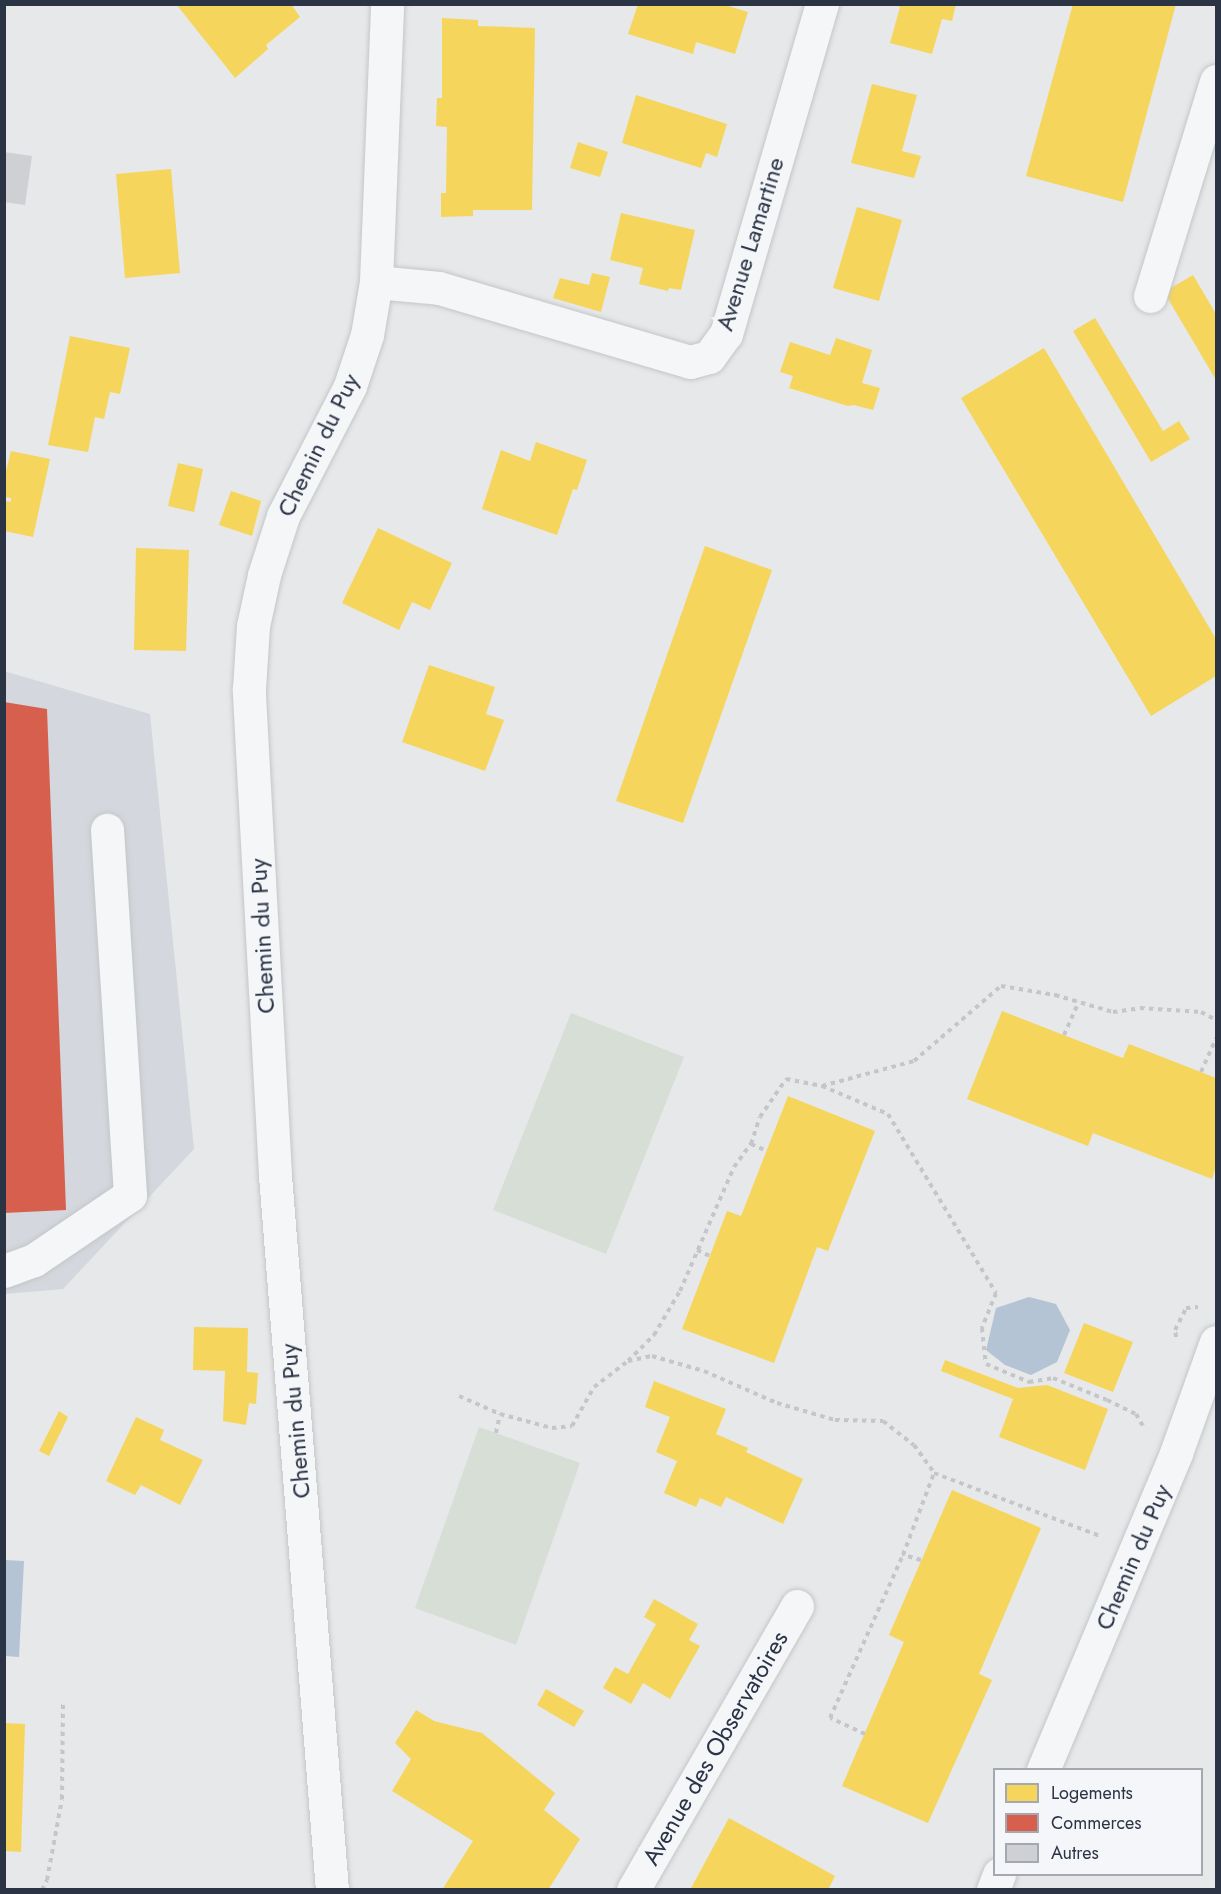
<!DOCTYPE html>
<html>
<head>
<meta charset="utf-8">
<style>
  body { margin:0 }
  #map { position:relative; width:1221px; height:1894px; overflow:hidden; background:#e6e8ea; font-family:Jost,sans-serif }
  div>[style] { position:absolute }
  .built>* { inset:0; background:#d4d7dd }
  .green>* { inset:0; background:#d6ded6 }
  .water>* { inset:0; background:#b4c4d5 }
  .homes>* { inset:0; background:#f6d55c }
  .shops>* { inset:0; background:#d6604d }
  .building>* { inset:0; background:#ced0d3 }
  .path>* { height:4px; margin-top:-2px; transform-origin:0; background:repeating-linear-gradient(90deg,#c5c6ca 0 4.5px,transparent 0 9px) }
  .roads { filter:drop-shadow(0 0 2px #c4c6c8) drop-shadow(0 0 2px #c4c6c8) }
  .minor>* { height:33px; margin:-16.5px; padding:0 16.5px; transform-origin:16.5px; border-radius:16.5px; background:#f5f6f7 }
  span { translate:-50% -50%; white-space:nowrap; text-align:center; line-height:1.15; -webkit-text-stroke:6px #f4f6f9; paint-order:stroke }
  .street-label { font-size:24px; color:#2b3445 }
  .frame { position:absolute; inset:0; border:6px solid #2b3445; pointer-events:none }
  .legend { position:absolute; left:993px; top:1768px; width:210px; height:108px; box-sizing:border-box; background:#f4f6f9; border:2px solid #a4a8b1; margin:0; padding:8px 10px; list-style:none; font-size:18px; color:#2b3445 }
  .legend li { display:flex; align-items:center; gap:12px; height:30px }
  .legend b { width:30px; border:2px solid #a4a8b1 }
</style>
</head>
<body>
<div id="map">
  <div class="built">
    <div style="clip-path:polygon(4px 671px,150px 714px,194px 1149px,63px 1289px,5px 1294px)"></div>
  </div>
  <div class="green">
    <div style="clip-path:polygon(571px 1013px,684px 1057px,606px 1254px,493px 1210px)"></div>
    <div style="clip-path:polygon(479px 1427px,580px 1463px,516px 1645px,415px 1608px)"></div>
  </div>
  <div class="water">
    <div style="clip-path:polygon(1029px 1297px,1056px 1304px,1070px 1330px,1057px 1362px,1031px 1375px,1005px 1365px,986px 1350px,996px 1308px)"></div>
    <div style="clip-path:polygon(5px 1560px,24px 1561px,19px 1657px,5px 1656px)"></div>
  </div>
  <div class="homes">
    <div style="clip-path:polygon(176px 4px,291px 4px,300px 17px,266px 45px,268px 49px,235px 78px)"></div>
    <div style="clip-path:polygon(638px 4px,722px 4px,748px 12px,735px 54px,696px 42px,693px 54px,628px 34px)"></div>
    <div style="clip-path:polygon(892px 4px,956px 4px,952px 21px,942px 19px,932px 54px,890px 43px,900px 7px)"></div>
    <div style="clip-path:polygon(1073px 4px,1176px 4px,1123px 202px,1026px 176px)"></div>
    <div style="clip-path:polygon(442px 18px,478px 20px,478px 26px,535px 28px,532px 210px,473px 210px,473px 216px,441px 217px,441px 193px,446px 193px,447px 127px,436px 126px,437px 98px,442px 98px)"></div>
    <div style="clip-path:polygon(872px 84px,917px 95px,902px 151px,921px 156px,914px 178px,851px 163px)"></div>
    <div style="clip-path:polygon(636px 95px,727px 124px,717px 157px,706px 153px,701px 168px,622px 143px)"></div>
    <div style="clip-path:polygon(578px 142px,608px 152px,600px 177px,570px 168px)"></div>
    <div style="clip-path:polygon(171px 169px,180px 273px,125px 278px,116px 174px)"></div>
    <div style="clip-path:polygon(857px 207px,902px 220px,879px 301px,833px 288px)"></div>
    <div style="clip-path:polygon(621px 213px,695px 230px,681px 290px,669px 288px,668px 291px,639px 284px,643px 268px,610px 260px)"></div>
    <div style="clip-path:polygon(592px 273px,610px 277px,601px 312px,553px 298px,560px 278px,589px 285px)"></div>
    <div style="clip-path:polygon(1193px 275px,1216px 314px,1216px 380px,1164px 292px)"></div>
    <div style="clip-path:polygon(1095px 318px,1163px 431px,1179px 421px,1190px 439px,1151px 462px,1073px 331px)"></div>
    <div style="clip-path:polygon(70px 336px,130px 348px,120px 394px,110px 392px,104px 419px,95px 417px,88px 452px,48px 445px)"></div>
    <div style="clip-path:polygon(836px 338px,872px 350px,862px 383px,880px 388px,873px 410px,854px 405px,848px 406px,789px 388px,793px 376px,780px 372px,790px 342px,830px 355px)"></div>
    <div style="clip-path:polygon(1044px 348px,1216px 639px,1216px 676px,1151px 716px,961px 398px)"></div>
    <div style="clip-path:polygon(536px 442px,587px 460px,577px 490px,573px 489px,557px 535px,482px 509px,501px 450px,530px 461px)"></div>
    <div style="clip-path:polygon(11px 451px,50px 459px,33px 537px,4px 531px,6px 501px,11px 502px,11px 498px,4px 497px,4px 479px)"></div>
    <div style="clip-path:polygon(178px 463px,203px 469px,194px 512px,168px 506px)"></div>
    <div style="clip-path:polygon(231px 491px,261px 501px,252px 536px,219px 525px)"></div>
    <div style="clip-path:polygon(378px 528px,452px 563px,430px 610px,412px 602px,399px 630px,342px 603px)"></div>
    <div style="clip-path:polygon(705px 546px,772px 570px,683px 823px,616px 801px)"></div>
    <div style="clip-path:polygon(136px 548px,189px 550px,186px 651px,134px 650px)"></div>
    <div style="clip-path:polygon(429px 665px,495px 687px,486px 714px,504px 720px,485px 771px,402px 742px)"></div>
    <div style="clip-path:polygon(1002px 1011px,1123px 1058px,1129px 1044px,1216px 1078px,1216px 1167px,1212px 1179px,1093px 1133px,1088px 1146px,967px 1099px)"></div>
    <div style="clip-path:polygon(788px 1096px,875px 1131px,828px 1251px,817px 1247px,774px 1363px,682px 1329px,727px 1211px,741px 1216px)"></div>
    <div style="clip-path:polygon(1084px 1323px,1133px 1342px,1113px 1392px,1064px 1373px)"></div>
    <div style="clip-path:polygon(194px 1327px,248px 1328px,247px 1372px,258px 1373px,256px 1404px,249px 1403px,246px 1425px,223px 1421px,225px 1371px,193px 1370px)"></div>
    <div style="clip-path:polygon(945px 1360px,1018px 1388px,1047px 1385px,1108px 1409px,1085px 1470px,999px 1437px,1013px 1399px,941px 1371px)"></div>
    <div style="clip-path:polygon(654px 1381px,726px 1409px,716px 1434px,748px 1448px,746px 1452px,803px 1479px,783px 1524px,726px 1497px,721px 1507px,700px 1498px,696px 1507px,664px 1493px,677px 1461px,656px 1452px,670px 1417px,645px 1407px)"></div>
    <div style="clip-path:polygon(59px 1411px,68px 1417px,49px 1456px,39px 1451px)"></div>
    <div style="clip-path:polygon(136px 1417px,164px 1430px,160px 1440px,203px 1460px,180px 1505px,141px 1485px,135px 1495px,106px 1481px)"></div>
    <div style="clip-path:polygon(952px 1490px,1041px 1528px,979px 1674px,992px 1680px,928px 1823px,842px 1786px,904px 1642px,889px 1635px)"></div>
    <div style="clip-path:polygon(654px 1599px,698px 1624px,689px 1640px,700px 1646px,670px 1699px,643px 1683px,631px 1704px,603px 1688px,615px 1667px,628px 1674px,656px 1624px,644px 1617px)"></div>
    <div style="clip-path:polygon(546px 1689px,584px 1711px,574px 1727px,537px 1705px)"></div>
    <div style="clip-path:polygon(416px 1710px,434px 1721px,482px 1733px,555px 1793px,544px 1810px,580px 1839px,548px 1890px,442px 1890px,473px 1841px,392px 1791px,411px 1759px,395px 1743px)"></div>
    <div style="clip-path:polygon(4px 1723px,25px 1724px,21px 1852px,4px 1851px)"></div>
    <div style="clip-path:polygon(729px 1818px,835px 1876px,828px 1890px,690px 1890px)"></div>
  </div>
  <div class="shops">
    <div style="clip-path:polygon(4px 702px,47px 709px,66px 1210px,4px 1213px)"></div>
  </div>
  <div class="building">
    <div style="clip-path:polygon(4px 152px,32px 156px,25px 205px,4px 202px)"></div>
  </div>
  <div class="path">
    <div style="left:1064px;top:1035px;width:36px;rotate:-66deg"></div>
    <div style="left:1201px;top:1072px;width:37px;rotate:-66deg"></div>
    <div style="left:822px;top:1086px;width:95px;rotate:-15.2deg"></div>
    <div style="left:914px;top:1061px;width:115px;rotate:-40.8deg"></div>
    <div style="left:1001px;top:986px;width:55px;rotate:9.5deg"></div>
    <div style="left:1055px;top:995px;width:60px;rotate:16.3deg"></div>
    <div style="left:1113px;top:1012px;width:27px;rotate:-8deg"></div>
    <div style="left:1140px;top:1008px;width:61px;rotate:3.8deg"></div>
    <div style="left:1201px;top:1012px;width:17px;rotate:28deg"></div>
    <div style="left:751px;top:1144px;width:28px;rotate:-72deg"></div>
    <div style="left:760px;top:1117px;width:46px;rotate:-55.6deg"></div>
    <div style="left:786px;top:1079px;width:37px;rotate:11deg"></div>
    <div style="left:822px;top:1086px;width:72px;rotate:23deg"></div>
    <div style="left:888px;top:1114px;width:209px;rotate:58.9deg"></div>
    <div style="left:996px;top:1293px;width:38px;rotate:112deg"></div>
    <div style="left:982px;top:1328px;width:36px;rotate:84deg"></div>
    <div style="left:986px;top:1364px;width:47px;rotate:22.7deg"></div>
    <div style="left:1029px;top:1382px;width:24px;rotate:-9deg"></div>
    <div style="left:1053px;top:1378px;width:58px;rotate:22.2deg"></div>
    <div style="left:1107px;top:1400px;width:32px;rotate:26deg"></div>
    <div style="left:1136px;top:1414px;width:16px;rotate:60deg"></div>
    <div style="left:697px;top:1250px;width:14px;rotate:25deg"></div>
    <div style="left:1176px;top:1337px;width:7px;rotate:-98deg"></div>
    <div style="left:1175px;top:1330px;width:25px;rotate:-63deg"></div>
    <div style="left:1186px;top:1308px;width:12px;rotate:-5deg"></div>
    <div style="left:628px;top:1361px;width:25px;rotate:-12deg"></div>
    <div style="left:652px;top:1356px;width:54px;rotate:16.1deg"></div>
    <div style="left:704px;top:1371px;width:80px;rotate:23.7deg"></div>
    <div style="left:777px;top:1403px;width:60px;rotate:16.3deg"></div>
    <div style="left:835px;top:1420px;width:48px;rotate:1.2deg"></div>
    <div style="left:883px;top:1421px;width:39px;rotate:38deg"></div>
    <div style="left:914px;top:1445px;width:34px;rotate:54deg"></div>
    <div style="left:934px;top:1473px;width:178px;rotate:20.8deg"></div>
    <div style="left:459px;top:1396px;width:45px;rotate:23.7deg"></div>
    <div style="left:500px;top:1414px;width:54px;rotate:15.1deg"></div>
    <div style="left:552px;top:1428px;width:20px;rotate:-6deg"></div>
    <div style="left:572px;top:1426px;width:45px;rotate:-60.6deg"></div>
    <div style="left:594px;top:1387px;width:43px;rotate:-37.4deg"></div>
    <div style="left:628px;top:1361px;width:37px;rotate:-45deg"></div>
    <div style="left:654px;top:1335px;width:51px;rotate:-59.4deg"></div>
    <div style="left:680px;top:1291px;width:135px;rotate:-66.5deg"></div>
    <div style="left:734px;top:1167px;width:29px;rotate:-54deg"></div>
    <div style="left:751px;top:1144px;width:17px;rotate:24deg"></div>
    <div style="left:496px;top:1433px;width:19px;rotate:-78deg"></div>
    <div style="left:921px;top:1560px;width:19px;rotate:-164deg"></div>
    <div style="left:903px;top:1555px;width:88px;rotate:-69.3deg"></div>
    <div style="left:865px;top:1734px;width:38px;rotate:-155deg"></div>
    <div style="left:830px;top:1718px;width:179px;rotate:-65.9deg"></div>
    <div style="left:42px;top:1890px;width:11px;rotate:-63deg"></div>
    <div style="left:47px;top:1880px;width:82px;rotate:-79.5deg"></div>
    <div style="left:62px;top:1799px;width:98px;rotate:-89.4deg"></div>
  </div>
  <div class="roads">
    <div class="minor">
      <div style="left:376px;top:282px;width:63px;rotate:5.4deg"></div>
      <div style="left:439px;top:288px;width:262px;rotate:16.4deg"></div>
      <div style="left:690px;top:362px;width:20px;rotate:-15deg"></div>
      <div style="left:709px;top:357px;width:29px;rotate:-54deg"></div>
      <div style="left:726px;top:334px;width:344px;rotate:-73.8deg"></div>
      <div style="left:1150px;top:296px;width:225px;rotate:-72.9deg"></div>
      <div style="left:4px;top:1271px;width:32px;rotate:-20deg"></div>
      <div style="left:34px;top:1260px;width:116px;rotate:-34.1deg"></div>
      <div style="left:130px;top:1195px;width:366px;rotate:-93.6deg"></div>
      <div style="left:1043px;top:1770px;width:344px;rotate:-67.2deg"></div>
      <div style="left:1176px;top:1453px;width:118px;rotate:-70.2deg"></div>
      <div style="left:332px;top:1890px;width:717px;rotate:-94.56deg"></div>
      <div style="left:275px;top:1175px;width:487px;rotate:-93.1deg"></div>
      <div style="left:249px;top:689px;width:63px;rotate:-86.4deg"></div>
      <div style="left:253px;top:626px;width:52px;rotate:-77.8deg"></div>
      <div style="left:264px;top:575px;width:62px;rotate:-72.1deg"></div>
      <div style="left:283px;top:516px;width:146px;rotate:-62.7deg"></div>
      <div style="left:350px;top:386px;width:54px;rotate:-71.6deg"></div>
      <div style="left:367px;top:335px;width:54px;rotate:-80.4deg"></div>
      <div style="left:376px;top:282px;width:278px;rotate:-87.7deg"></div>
      <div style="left:633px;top:1890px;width:328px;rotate:-60deg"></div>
      <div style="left:993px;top:1890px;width:17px;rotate:-69deg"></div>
    </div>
  </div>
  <div class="street-label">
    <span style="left:750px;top:244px;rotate:-73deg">Avenue Lamartine</span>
    <span style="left:318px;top:445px;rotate:-64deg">Chemin du Puy</span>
    <span style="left:262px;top:936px;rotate:-93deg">Chemin du Puy</span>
    <span style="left:295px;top:1421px;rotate:-95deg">Chemin du Puy</span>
    <span style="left:1133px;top:1557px;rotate:-67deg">Chemin du Puy</span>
    <span style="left:715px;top:1748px;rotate:-60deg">Avenue des Observatoires</span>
  </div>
  <div class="frame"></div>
  <ul class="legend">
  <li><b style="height:16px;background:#f6d55c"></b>Logements</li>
  <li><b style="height:16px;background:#d6604d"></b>Commerces</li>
  <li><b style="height:16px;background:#ced0d3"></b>Autres</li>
  </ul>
</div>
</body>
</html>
